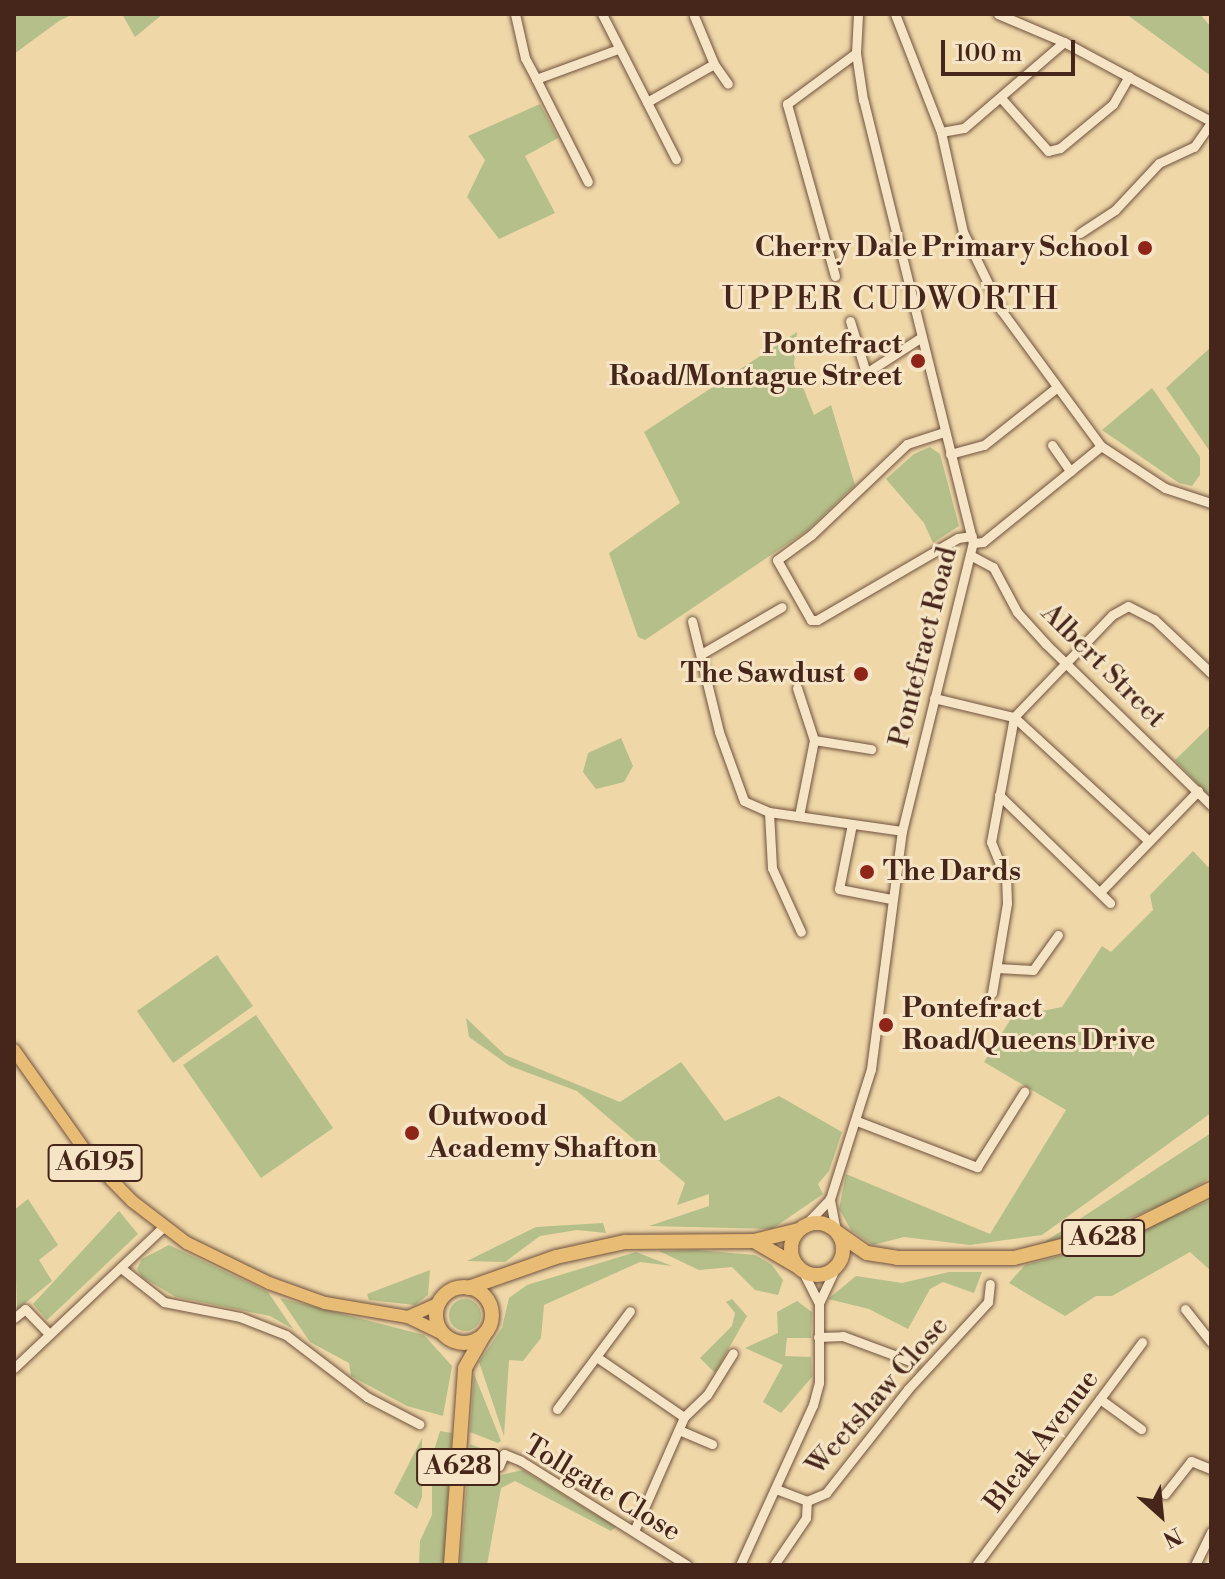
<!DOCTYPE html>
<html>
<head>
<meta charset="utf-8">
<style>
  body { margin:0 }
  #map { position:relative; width:1225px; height:1579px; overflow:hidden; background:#efd7a8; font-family:"Libre Bodoni",serif }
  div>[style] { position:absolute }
  .green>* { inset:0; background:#b5bf8a }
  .round { border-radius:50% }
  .roads { filter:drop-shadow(0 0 2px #70523e) drop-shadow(0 0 2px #70523e) }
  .minor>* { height:9px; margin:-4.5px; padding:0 4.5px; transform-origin:4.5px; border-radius:4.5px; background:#f5e5c6 }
  .major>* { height:12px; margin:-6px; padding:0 6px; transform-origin:6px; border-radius:6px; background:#e8bc74 }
  .highway>* { height:14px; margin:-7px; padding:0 7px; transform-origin:7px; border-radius:7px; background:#e8bc74 }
  .highway>.ring { margin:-7px; padding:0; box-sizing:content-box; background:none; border:14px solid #e8bc74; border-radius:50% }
  .dots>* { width:22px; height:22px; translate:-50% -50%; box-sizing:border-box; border:4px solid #f5e5c6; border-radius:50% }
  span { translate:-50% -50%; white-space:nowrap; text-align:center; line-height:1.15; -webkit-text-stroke:6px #f5e5c6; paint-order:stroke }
  .shield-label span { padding:2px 6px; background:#f5e5c6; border:2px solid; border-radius:6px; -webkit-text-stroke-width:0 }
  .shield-label { font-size:26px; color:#46261a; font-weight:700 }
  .poi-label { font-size:28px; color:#46261a; font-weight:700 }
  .right { translate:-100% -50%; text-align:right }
  .left { translate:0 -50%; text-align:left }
  .street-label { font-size:28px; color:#46261a }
  .quarter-label { font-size:32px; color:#46261a; letter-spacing:2px }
  .frame { position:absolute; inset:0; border:16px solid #46261a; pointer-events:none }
  .north { position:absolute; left:1121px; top:1475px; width:80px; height:80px; -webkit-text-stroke:6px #f5e5c6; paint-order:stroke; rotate:153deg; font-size:22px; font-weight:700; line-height:32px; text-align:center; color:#46261a }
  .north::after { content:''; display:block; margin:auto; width:28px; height:36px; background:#46261a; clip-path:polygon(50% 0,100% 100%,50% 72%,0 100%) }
  .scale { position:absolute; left:941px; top:40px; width:134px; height:36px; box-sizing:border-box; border:4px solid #46261a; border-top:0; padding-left:10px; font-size:24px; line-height:28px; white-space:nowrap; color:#46261a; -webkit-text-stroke:6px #f5e5c6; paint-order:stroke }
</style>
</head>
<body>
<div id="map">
  <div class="green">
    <div style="clip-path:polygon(73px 14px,59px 21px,14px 54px,14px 16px)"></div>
    <div style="clip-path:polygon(122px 14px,163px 14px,135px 37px)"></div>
    <div style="clip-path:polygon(1126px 14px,1200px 14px,1211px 27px,1211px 76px)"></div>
    <div style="clip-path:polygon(540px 104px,558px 138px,525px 156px,555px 213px,499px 239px,467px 197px,485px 160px,468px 136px)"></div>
    <div style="clip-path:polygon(797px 332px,794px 365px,814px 415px,831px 405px,855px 485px,808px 530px,645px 640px,638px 637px,609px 553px,680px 503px,644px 432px)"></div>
    <div style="clip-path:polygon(1211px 347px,1211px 453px,1166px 388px)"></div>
    <div style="clip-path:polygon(1152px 388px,1200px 457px,1200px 475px,1192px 486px,1179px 483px,1102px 430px)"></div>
    <div style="clip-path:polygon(930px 447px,940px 454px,959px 526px,933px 543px,924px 523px,886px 479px,914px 454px)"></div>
    <div style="clip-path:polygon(1211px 725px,1211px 798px,1175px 760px)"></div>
    <div style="clip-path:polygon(621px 738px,633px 766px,624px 782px,596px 789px,583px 772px,588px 753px)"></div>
    <div style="clip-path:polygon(1193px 851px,1208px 867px,1211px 865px,1211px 1113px,1042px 1235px,970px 1245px,904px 1237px,873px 1245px,851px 1230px,839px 1209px,846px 1174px,990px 1234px,1066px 1110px,984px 1062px,1012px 1017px,1062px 1007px,1102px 946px,1111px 952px,1153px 910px,1150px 895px)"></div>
    <div style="clip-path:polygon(217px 955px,253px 1006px,173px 1063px,137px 1011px)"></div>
    <div style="clip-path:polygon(256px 1015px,333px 1128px,261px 1178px,183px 1065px)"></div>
    <div style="clip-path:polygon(466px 1018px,505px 1055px,620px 1102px,681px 1062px,725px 1121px,779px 1096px,842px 1132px,829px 1171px,818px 1184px,823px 1194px,772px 1229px,649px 1226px,709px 1206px,709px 1194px,677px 1205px,685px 1183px,577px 1091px,510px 1066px,469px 1037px)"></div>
    <div style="clip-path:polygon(1211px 1133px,1211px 1177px,1179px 1198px,1113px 1225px,1043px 1243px)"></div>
    <div style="clip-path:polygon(28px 1199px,58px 1245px,39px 1260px,52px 1281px,17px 1310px,14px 1210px)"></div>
    <div style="clip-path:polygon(1211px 1200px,1211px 1271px,1190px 1252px,1112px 1296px,1096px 1296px,1065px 1316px,1009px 1283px,1025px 1265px,1115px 1241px)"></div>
    <div style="clip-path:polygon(119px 1211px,138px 1234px,47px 1320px,33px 1304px)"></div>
    <div style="clip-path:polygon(603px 1223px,606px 1233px,577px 1230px,540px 1236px,505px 1262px,467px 1261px,536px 1227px)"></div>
    <div style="clip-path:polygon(169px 1245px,268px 1292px,293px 1329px,270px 1316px,176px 1297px,142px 1277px,137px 1269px,142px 1259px)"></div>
    <div style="clip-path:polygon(696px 1250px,755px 1255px,772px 1265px,783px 1280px,778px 1295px,755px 1290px,732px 1267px,699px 1270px,659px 1251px)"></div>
    <div style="clip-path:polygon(636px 1252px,672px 1266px,640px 1262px,544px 1305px,541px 1338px,523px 1361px,509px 1360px,504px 1436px,479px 1362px,502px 1328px,509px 1298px,527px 1285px)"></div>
    <div style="clip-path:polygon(430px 1270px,428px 1295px,415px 1305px,369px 1300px,367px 1294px)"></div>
    <div style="clip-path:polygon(949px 1272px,982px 1272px,974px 1293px,943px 1282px,930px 1289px,908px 1329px,869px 1309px,828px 1299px,856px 1276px,902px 1283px)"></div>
    <div style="clip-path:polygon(280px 1298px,424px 1335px,452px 1366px,443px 1416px,407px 1406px,351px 1376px,349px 1363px,310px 1342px)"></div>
    <div class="round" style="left:449px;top:1299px;width:32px;height:32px"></div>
    <div style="clip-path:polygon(732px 1299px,747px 1316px,715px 1373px,700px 1358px,732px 1326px,735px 1313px,726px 1302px)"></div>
    <div style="clip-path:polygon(797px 1301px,812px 1312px,811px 1338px,787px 1338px,785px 1356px,811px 1357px,812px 1377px,781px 1413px,763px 1402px,783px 1365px,745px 1348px,778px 1333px,777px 1312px)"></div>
    <div style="clip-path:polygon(474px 1374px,501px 1441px,498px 1443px,470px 1432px)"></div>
    <div style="clip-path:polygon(440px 1431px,452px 1433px,444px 1565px,419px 1565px,420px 1541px,432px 1515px,432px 1457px)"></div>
    <div style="clip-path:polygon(422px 1438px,422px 1497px,417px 1509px,394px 1493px)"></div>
    <div style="clip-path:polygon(470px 1444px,488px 1451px,496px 1476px,523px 1470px,616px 1527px,611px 1531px,515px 1481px,501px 1488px,487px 1565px,460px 1565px)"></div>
  </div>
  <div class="roads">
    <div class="minor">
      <div style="left:515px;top:14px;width:45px;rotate:77.2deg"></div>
      <div style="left:525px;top:58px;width:24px;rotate:62deg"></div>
      <div style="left:536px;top:79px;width:87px;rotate:-20.1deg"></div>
      <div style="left:602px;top:14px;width:163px;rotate:63deg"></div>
      <div style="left:895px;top:14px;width:127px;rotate:68.7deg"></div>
      <div style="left:941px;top:132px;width:102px;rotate:77.6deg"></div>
      <div style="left:963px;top:232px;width:87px;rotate:64deg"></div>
      <div style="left:1001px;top:310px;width:169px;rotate:53.7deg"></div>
      <div style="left:1101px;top:446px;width:77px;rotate:33.3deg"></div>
      <div style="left:1165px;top:488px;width:48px;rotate:18.1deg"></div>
      <div style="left:998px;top:14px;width:72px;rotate:23deg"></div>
      <div style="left:1064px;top:42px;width:167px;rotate:28.3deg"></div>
      <div style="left:714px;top:64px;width:24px;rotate:55deg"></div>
      <div style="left:536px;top:79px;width:115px;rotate:63.2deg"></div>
      <div style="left:1001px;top:98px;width:71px;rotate:48.4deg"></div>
      <div style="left:1048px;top:151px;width:12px;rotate:-14deg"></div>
      <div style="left:1060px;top:148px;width:69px;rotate:-39.7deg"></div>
      <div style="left:1113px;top:104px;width:32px;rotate:-60deg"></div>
      <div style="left:647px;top:102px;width:77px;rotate:-29.6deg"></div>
      <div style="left:714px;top:64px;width:52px;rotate:-112.6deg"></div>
      <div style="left:941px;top:132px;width:23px;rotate:-10deg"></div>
      <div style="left:964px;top:128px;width:132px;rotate:-40.7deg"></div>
      <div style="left:1080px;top:233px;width:42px;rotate:-33.3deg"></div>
      <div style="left:1115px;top:210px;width:64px;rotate:-46.9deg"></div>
      <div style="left:1159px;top:163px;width:38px;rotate:-25deg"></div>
      <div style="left:1194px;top:147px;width:29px;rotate:-55deg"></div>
      <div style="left:835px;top:276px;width:179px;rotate:-105.6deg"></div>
      <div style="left:787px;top:104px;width:86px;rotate:-36.5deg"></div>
      <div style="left:850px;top:321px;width:54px;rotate:72.9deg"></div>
      <div style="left:866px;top:373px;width:64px;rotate:-32.9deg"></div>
      <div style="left:944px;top:432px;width:39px;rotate:162deg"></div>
      <div style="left:907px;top:444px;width:132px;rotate:136.5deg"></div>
      <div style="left:811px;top:535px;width:42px;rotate:143.7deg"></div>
      <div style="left:777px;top:560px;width:69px;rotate:60.5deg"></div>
      <div style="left:811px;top:620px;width:6px"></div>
      <div style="left:817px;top:620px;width:163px;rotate:-30.2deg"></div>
      <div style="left:958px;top:538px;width:14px;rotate:-8deg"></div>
      <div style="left:1052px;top:445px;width:32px;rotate:55deg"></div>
      <div style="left:950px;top:454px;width:35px;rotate:-15deg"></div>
      <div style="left:984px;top:445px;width:92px;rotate:-38.4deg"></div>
      <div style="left:973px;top:543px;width:10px;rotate:-6deg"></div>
      <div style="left:983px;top:542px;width:152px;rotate:-39.1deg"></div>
      <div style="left:970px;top:555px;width:26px;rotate:28deg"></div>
      <div style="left:993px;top:567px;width:51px;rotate:61.9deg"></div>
      <div style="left:1017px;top:612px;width:43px;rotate:47.8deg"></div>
      <div style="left:1046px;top:644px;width:231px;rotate:44.3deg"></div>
      <div style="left:692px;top:621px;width:114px;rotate:76.3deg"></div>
      <div style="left:719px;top:732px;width:73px;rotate:70.1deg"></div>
      <div style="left:744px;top:801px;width:27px;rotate:24deg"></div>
      <div style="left:769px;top:812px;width:134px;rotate:8.1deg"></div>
      <div style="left:703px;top:653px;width:91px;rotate:-30.2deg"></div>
      <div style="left:797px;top:688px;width:55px;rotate:71.9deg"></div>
      <div style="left:814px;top:740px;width:77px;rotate:101.2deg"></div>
      <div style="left:934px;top:698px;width:82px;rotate:13.4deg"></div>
      <div style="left:1014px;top:717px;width:183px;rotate:42.6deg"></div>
      <div style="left:814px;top:740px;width:58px;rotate:9deg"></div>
      <div style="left:999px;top:795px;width:155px;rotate:44.2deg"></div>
      <div style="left:769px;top:812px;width:56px;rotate:86.9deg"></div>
      <div style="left:772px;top:868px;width:70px;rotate:65.6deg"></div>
      <div style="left:852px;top:824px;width:66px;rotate:101.3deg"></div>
      <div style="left:839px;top:889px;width:53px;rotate:10.9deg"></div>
      <div style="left:1100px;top:892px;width:141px;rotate:-45.9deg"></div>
      <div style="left:997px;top:968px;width:36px;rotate:3deg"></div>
      <div style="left:1033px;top:970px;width:43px;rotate:-54.5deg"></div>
      <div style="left:992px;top:993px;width:91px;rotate:-80.5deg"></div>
      <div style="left:1007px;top:903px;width:24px;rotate:-92deg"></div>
      <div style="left:1006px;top:879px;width:40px;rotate:-112deg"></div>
      <div style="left:991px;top:842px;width:127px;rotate:-79.6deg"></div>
      <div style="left:1014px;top:717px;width:141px;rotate:-46.1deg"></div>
      <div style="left:1112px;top:615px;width:18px;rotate:-29deg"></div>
      <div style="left:1128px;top:606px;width:29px;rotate:27deg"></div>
      <div style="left:1154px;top:619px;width:79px;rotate:43.5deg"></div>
      <div style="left:857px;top:1121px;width:129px;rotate:21deg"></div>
      <div style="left:977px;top:1167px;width:89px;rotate:-57.9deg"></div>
      <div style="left:804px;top:1226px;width:37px;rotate:-46deg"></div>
      <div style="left:836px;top:1231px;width:33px;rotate:-101deg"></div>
      <div style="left:830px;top:1199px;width:136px;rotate:-72.5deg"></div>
      <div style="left:871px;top:1069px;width:240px;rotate:-82.6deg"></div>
      <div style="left:902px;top:831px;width:297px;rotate:-76.2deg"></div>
      <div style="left:973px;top:543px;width:456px;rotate:-103.9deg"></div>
      <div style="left:863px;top:100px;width:48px;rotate:-98.5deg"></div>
      <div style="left:856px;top:53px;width:39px;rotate:-87deg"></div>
      <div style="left:121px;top:1268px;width:55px;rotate:38.3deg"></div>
      <div style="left:164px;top:1302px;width:77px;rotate:11.2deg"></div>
      <div style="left:240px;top:1317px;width:49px;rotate:21.4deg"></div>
      <div style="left:286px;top:1335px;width:102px;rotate:37.4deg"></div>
      <div style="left:367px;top:1397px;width:59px;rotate:27.4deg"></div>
      <div style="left:802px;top:1270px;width:37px;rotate:63deg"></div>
      <div style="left:1185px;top:1309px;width:42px;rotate:51.8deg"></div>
      <div style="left:14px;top:1318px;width:14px;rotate:-39deg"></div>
      <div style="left:25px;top:1309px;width:35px;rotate:46deg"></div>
      <div style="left:818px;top:1337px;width:25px;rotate:-2deg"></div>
      <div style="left:843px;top:1336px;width:75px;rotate:20.4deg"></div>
      <div style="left:598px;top:1358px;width:104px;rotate:34.5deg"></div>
      <div style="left:14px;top:1368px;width:205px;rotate:-43.4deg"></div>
      <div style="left:1100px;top:1399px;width:51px;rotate:36.2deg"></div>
      <div style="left:557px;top:1409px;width:122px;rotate:-53.3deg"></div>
      <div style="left:679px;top:1430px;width:36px;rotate:23deg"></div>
      <div style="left:499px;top:1466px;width:13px;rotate:-67deg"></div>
      <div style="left:504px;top:1454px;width:18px;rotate:22deg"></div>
      <div style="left:521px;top:1461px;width:196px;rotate:32.1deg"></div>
      <div style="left:776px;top:1489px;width:33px;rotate:21deg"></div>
      <div style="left:807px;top:1501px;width:21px;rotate:-23deg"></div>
      <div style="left:826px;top:1493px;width:132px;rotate:-51.7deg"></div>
      <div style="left:908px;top:1389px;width:118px;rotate:-47.4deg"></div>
      <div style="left:988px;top:1302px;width:18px;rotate:-84deg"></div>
      <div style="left:1165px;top:1494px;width:42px;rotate:-51.8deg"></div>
      <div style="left:1191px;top:1461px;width:22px;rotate:22deg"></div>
      <div style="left:634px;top:1531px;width:124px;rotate:-66.3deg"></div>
      <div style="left:684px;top:1417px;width:32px;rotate:-44deg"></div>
      <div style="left:707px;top:1395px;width:49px;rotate:-58.2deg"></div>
      <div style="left:740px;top:1565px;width:176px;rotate:-65.5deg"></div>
      <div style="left:813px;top:1405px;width:23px;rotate:-75deg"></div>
      <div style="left:819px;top:1383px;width:80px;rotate:-90deg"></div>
      <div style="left:819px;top:1303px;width:38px;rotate:-65deg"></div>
      <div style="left:774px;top:1565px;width:57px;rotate:-55.8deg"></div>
      <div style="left:806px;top:1518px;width:17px;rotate:-87deg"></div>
      <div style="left:976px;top:1565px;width:278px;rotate:-53.3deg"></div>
      <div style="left:1195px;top:1565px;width:37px;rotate:-64deg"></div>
    </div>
    <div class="major">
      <div style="left:14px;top:1050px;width:135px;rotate:54.7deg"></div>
      <div style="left:92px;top:1160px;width:57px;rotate:45.7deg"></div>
      <div style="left:132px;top:1201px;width:69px;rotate:37.4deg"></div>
      <div style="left:187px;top:1243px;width:91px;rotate:26deg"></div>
      <div style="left:269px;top:1283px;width:59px;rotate:19.7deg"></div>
      <div style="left:325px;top:1303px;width:84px;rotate:9.6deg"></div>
      <div style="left:408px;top:1317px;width:41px;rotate:25.9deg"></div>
      <div style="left:408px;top:1317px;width:34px;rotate:-24deg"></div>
    </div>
    <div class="highway">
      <div class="ring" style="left:791px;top:1223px;width:38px;height:38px"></div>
      <div style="left:838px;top:1233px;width:35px;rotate:35deg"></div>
      <div style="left:867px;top:1253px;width:30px;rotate:9deg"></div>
      <div style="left:897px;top:1258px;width:117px"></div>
      <div style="left:1014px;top:1258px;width:120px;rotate:-14deg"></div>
      <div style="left:1130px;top:1229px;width:90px;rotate:-26.3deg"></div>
      <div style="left:754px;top:1241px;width:50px;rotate:30.2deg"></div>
      <div class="ring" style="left:436px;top:1287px;width:42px;height:42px"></div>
      <div style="left:468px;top:1288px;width:93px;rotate:-19.4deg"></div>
      <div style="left:556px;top:1257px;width:71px;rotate:-12.3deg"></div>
      <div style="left:625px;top:1242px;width:129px;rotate:-0.4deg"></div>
      <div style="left:754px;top:1241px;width:46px;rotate:-13.7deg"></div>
      <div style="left:451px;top:1565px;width:197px;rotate:-85.9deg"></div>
      <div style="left:465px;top:1368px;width:40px;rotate:-60.3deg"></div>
    </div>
  </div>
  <div class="dots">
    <div style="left:1145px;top:248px;background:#8f2418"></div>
    <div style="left:918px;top:361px;background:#8f2418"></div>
    <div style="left:861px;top:674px;background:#8f2418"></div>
    <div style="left:867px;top:872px;background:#8f2418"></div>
    <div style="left:886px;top:1025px;background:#8f2418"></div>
    <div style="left:412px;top:1133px;background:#8f2418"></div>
  </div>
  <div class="shield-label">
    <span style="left:95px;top:1163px">A6195</span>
    <span style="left:1103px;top:1238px">A628</span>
    <span style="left:458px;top:1467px">A628</span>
  </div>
  <div class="poi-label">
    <span class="right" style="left:1129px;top:248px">Cherry Dale Primary School</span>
    <span class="right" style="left:902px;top:361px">Pontefract<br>Road/Montague Street</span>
    <span class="right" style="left:845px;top:674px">The Sawdust</span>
    <span class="left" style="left:883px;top:872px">The Dards</span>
    <span class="left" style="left:902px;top:1025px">Pontefract<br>Road/Queens Drive</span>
    <span class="left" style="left:428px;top:1133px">Outwood<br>Academy Shafton</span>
  </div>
  <div class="street-label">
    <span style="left:924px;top:647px;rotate:-76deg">Pontefract Road</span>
    <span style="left:1103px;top:666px;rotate:45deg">Albert Street</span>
    <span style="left:878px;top:1396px;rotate:-49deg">Weetshaw Close</span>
    <span style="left:1042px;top:1441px;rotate:-53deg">Bleak Avenue</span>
    <span style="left:602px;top:1489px;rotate:31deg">Tollgate Close</span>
  </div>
  <div class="quarter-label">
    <span style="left:891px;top:299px">UPPER CUDWORTH</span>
  </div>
  <div class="frame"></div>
  <div class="north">N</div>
  <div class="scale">100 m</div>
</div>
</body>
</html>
